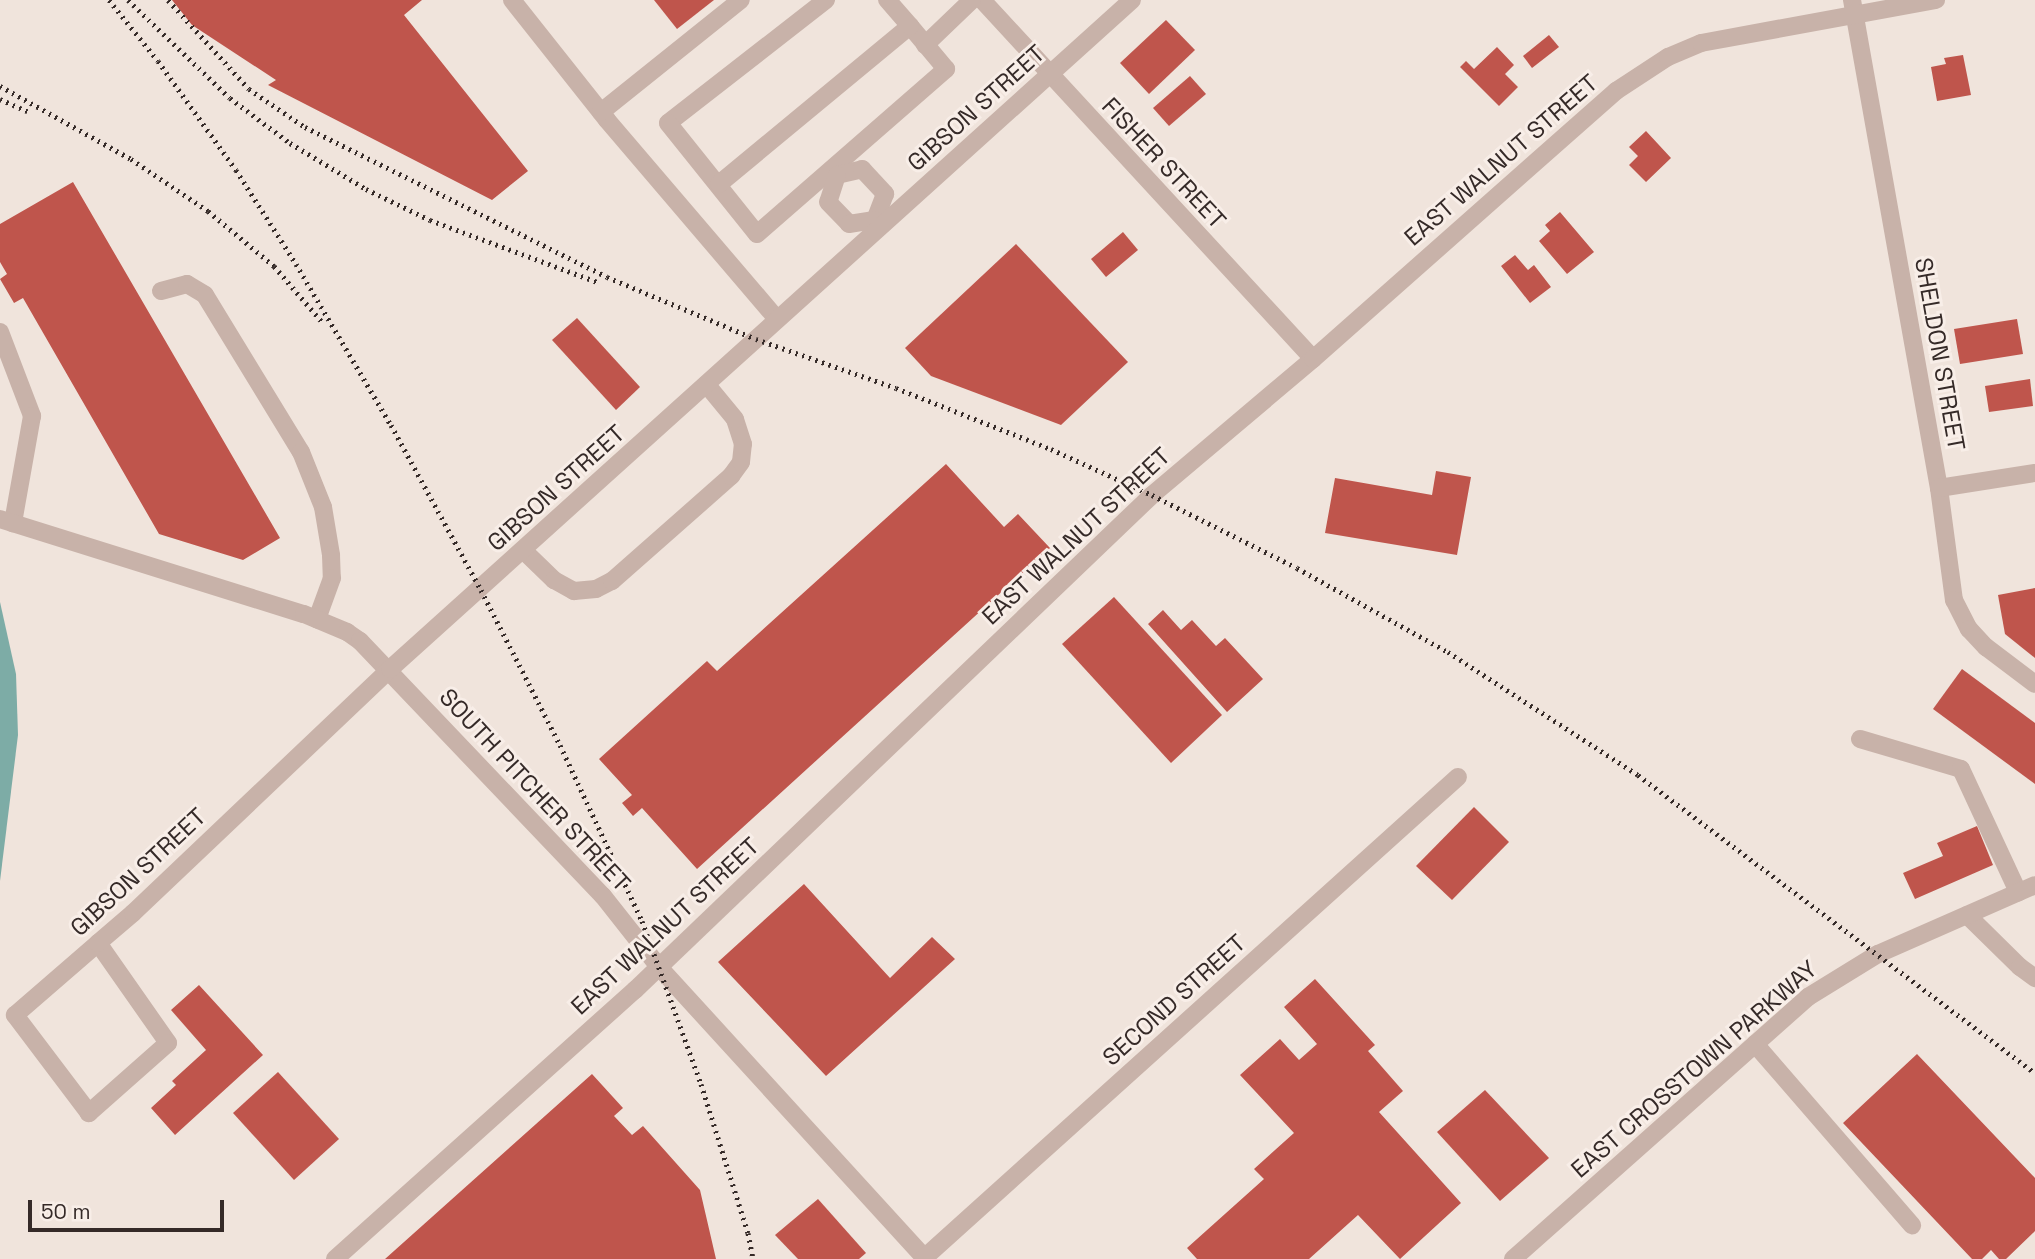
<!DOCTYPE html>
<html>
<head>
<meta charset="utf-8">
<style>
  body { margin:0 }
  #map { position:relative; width:2035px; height:1259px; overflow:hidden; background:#f0e4dc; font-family:"Space Grotesk",sans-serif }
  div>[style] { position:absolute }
  .water>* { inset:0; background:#7daca6 }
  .building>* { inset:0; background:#bf554c }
  .minor>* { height:18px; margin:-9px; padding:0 9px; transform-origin:9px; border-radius:9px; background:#c8b2a9 }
  .rail>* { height:5px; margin-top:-2.5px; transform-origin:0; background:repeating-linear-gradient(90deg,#352a28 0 2px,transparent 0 7px) }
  span { translate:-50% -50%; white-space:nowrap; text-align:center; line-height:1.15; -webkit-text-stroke:6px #f8eee8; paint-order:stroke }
  .street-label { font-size:24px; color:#352a28 }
  .scale { position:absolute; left:28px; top:1200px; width:196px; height:32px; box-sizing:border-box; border:4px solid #352a28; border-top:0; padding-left:9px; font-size:21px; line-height:24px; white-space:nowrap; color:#352a28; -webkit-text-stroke:5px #f8eee8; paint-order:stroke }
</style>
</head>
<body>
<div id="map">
  <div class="water">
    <div style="clip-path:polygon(0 602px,16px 674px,18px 735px,0 881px)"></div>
  </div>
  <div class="building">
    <div style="clip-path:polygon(172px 0,422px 0,404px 15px,528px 171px,492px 200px,268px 85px,276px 80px,192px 25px)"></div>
    <div style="clip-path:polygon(654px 0,714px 0,677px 29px)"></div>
    <div style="clip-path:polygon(1166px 20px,1195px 50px,1149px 94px,1120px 63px)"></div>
    <div style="clip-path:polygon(1549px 35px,1559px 47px,1532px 68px,1523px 56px)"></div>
    <div style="clip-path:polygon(1497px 47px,1514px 65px,1505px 74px,1518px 87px,1499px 106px,1460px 67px,1466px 61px,1474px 69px)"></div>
    <div style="clip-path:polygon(1963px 55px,1971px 95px,1937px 101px,1931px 67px,1946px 64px,1944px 58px)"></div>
    <div style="clip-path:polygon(1190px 76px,1206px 94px,1169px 126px,1153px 108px)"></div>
    <div style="clip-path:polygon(1646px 131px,1671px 158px,1646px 182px,1629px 165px,1638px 156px,1629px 147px)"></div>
    <div style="clip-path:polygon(73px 182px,280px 538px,243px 560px,159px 534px,23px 298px,14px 303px,0 279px,7px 274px,0 262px,0 224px)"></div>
    <div style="clip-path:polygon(1560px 212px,1594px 252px,1567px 274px,1539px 241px,1550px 231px,1545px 225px)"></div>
    <div style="clip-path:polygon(1123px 232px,1138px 250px,1106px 277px,1091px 259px)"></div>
    <div style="clip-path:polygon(1016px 244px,1128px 362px,1061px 425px,931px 376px,905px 348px)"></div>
    <div style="clip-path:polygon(1515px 255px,1528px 270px,1534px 265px,1551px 287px,1530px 303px,1501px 266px)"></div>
    <div style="clip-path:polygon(577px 318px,640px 387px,616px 410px,552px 340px)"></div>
    <div style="clip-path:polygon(2017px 319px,2023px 354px,1960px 364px,1954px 329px)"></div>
    <div style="clip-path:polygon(2030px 379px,2033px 406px,1989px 412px,1985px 386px)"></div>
    <div style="clip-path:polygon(946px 464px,1004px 527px,1018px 514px,1050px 548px,697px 869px,642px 808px,633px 816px,622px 803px,632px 795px,599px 759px,707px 661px,717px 671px)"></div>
    <div style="clip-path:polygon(1436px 471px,1471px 477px,1457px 555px,1325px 533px,1335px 478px,1432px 495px)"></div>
    <div style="clip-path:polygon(2035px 588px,2035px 658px,2005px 634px,1998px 595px)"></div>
    <div style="clip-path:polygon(1114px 597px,1222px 715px,1171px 763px,1062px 644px)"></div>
    <div style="clip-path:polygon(1163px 610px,1181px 630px,1192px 620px,1216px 646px,1225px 638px,1263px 679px,1227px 712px,1148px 624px)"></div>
    <div style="clip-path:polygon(1962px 669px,2035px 723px,2035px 784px,1933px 709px)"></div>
    <div style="clip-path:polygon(1474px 807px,1509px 842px,1452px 900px,1416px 866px)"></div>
    <div style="clip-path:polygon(1977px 826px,1993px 865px,1915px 899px,1903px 873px,1943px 856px,1937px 843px)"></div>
    <div style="clip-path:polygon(804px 884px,890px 978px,932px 937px,955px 959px,826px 1076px,718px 962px)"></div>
    <div style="clip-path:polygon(1315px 979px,1375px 1045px,1368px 1051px,1403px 1091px,1379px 1112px,1461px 1203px,1400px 1259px,1358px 1215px,1309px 1259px,1197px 1259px,1187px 1248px,1264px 1179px,1254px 1169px,1294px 1133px,1240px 1075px,1280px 1039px,1299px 1060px,1317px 1044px,1284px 1007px)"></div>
    <div style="clip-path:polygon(199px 985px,263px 1055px,175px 1135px,151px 1108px,176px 1085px,172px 1081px,206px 1050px,171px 1010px)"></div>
    <div style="clip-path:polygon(1917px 1054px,2035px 1178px,2035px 1231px,2006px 1259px,1999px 1259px,1991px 1250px,1982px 1259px,1972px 1259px,1843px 1123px)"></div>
    <div style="clip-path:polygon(278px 1072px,339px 1139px,294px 1180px,233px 1113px)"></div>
    <div style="clip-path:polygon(592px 1074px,623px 1108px,614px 1116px,632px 1135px,643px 1126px,700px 1190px,716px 1259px,385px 1259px)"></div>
    <div style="clip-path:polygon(1485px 1090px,1549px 1158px,1500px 1201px,1437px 1132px)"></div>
    <div style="clip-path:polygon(818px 1199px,866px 1253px,859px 1259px,798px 1259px,775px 1235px)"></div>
  </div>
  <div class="minor">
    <div style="left:512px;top:0;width:153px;rotate:51.6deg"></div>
    <div style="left:607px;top:120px;width:262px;rotate:49.5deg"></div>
    <div style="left:826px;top:0;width:200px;rotate:142.1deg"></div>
    <div style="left:668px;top:123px;width:142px;rotate:51.3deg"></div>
    <div style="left:757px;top:234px;width:251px;rotate:-41.1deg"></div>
    <div style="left:946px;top:69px;width:56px;rotate:-129.9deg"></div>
    <div style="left:982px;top:0;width:488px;rotate:47.3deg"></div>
    <div style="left:1852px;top:0;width:496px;rotate:79.9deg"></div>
    <div style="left:1939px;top:488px;width:113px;rotate:82.4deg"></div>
    <div style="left:1954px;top:600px;width:33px;rotate:63deg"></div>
    <div style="left:1969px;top:629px;width:25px;rotate:47deg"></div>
    <div style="left:1986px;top:647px;width:61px;rotate:37.1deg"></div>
    <div style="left:925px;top:45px;width:65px;rotate:-43.8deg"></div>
    <div style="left:601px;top:112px;width:179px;rotate:-38.7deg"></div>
    <div style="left:837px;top:175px;width:26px;rotate:-13deg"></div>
    <div style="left:862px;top:169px;width:34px;rotate:47deg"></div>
    <div style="left:885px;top:194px;width:28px;rotate:111deg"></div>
    <div style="left:837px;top:175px;width:28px;rotate:108deg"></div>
    <div style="left:828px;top:202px;width:30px;rotate:46deg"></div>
    <div style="left:849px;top:224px;width:26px;rotate:-9deg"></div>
    <div style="left:719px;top:184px;width:248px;rotate:-39.6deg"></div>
    <div style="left:910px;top:26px;width:35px;rotate:-131deg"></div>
    <div style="left:161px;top:291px;width:27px;rotate:-15deg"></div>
    <div style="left:187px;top:284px;width:21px;rotate:31deg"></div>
    <div style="left:205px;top:295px;width:184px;rotate:58.6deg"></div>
    <div style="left:301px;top:452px;width:59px;rotate:68.2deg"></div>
    <div style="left:323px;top:507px;width:49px;rotate:80.5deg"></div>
    <div style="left:331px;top:555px;width:23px;rotate:88deg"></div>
    <div style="left:332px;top:578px;width:44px;rotate:110.1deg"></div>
    <div style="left:0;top:332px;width:90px;rotate:69.1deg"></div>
    <div style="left:32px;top:416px;width:109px;rotate:100.1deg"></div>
    <div style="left:1939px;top:488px;width:97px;rotate:-8.9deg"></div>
    <div style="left:0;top:519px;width:318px;rotate:17.4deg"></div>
    <div style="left:304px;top:614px;width:47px;rotate:22.7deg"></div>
    <div style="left:347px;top:632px;width:16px;rotate:35deg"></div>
    <div style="left:360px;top:641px;width:352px;rotate:46.4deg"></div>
    <div style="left:603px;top:896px;width:90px;rotate:51.7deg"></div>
    <div style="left:659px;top:967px;width:396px;rotate:47.6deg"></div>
    <div style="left:524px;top:551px;width:42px;rotate:44deg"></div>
    <div style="left:554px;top:580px;width:23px;rotate:29deg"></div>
    <div style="left:574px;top:591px;width:22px;rotate:-5deg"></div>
    <div style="left:596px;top:589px;width:18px;rotate:-27deg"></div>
    <div style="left:612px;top:581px;width:159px;rotate:-41.4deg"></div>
    <div style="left:731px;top:476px;width:17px;rotate:-54deg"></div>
    <div style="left:741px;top:462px;width:18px;rotate:-84deg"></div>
    <div style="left:743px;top:444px;width:26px;rotate:-108deg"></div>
    <div style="left:735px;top:419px;width:45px;rotate:-129.6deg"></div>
    <div style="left:1860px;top:739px;width:105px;rotate:16.5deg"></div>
    <div style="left:1961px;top:769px;width:136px;rotate:65.1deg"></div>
    <div style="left:1967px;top:915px;width:74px;rotate:44.5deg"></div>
    <div style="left:2020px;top:967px;width:19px;rotate:36deg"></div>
    <div style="left:98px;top:943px;width:122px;rotate:55deg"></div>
    <div style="left:168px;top:1043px;width:106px;rotate:138.5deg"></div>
    <div style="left:89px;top:1113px;width:123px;rotate:-127.1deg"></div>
    <div style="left:15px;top:1015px;width:110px;rotate:-40.9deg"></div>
    <div style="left:98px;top:943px;width:46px;rotate:-40.6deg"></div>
    <div style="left:133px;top:913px;width:354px;rotate:-43.5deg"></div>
    <div style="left:390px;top:669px;width:999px;rotate:-42.04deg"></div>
    <div style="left:1755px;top:1044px;width:240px;rotate:49.1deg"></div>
    <div style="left:335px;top:1259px;width:403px;rotate:-41.9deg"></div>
    <div style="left:635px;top:990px;width:716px;rotate:-43.75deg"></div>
    <div style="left:1152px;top:495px;width:211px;rotate:-40.2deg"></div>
    <div style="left:1313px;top:359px;width:405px;rotate:-41.5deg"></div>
    <div style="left:1616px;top:91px;width:62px;rotate:-33.2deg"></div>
    <div style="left:1668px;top:57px;width:36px;rotate:-23deg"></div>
    <div style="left:1701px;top:43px;width:239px;rotate:-10.4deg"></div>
    <div style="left:923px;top:1259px;width:720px;rotate:-42.02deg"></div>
    <div style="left:1513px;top:1259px;width:395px;rotate:-41.6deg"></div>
    <div style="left:1808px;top:997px;width:82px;rotate:-31.6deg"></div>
    <div style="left:1878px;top:954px;width:171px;rotate:-23.7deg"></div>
  </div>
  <div class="rail">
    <div style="left:109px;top:0;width:78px;rotate:51.2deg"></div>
    <div style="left:158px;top:61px;width:134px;rotate:54.4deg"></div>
    <div style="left:236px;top:170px;width:112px;rotate:57.4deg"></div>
    <div style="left:296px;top:264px;width:187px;rotate:59.5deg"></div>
    <div style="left:391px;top:425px;width:188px;rotate:61.4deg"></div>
    <div style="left:481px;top:590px;width:174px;rotate:63deg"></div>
    <div style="left:560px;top:745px;width:194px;rotate:65deg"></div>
    <div style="left:642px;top:921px;width:173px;rotate:70.1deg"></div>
    <div style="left:701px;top:1084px;width:156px;rotate:72.5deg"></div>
    <div style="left:748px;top:1233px;width:26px;rotate:79deg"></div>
    <div style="left:128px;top:0;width:141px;rotate:43.9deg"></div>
    <div style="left:230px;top:98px;width:75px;rotate:36.9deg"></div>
    <div style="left:290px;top:143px;width:89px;rotate:31.2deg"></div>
    <div style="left:366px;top:189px;width:71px;rotate:25.8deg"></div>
    <div style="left:430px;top:220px;width:181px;rotate:20.3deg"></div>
    <div style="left:168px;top:0;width:120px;rotate:47.7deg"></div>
    <div style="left:249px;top:89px;width:68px;rotate:34.2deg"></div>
    <div style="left:305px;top:127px;width:337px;rotate:26.4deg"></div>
    <div style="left:607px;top:277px;width:161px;rotate:22.6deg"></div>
    <div style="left:756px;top:339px;width:148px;rotate:19.3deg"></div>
    <div style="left:896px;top:388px;width:167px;rotate:21.5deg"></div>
    <div style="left:1051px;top:449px;width:111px;rotate:24.5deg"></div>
    <div style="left:1152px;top:495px;width:162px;rotate:26.7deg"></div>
    <div style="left:1297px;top:568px;width:173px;rotate:29.1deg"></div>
    <div style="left:1448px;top:652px;width:226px;rotate:32.9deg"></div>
    <div style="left:1638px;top:775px;width:496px;rotate:36.9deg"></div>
    <div style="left:0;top:86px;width:150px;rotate:29.1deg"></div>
    <div style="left:131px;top:159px;width:93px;rotate:34deg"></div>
    <div style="left:208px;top:211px;width:86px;rotate:39.8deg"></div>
    <div style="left:274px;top:266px;width:75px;rotate:49.3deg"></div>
    <div style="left:0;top:99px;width:30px;rotate:24deg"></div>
  </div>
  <div class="street-label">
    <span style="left:976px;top:108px;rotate:-42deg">GIBSON STREET</span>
    <span style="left:1501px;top:160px;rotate:-41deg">EAST WALNUT STREET</span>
    <span style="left:1164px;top:163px;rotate:47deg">FISHER STREET</span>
    <span style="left:1940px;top:354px;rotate:80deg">SHELDON STREET</span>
    <span style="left:556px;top:488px;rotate:-42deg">GIBSON STREET</span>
    <span style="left:1076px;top:536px;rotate:-43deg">EAST WALNUT STREET</span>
    <span style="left:535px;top:790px;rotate:47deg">SOUTH PITCHER STREET</span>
    <span style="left:138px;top:872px;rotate:-43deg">GIBSON STREET</span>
    <span style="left:665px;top:926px;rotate:-43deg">EAST WALNUT STREET</span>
    <span style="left:1174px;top:1000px;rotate:-42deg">SECOND STREET</span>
    <span style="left:1694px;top:1069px;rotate:-41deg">EAST CROSSTOWN PARKWAY</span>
  </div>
  <div class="scale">50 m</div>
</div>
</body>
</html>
